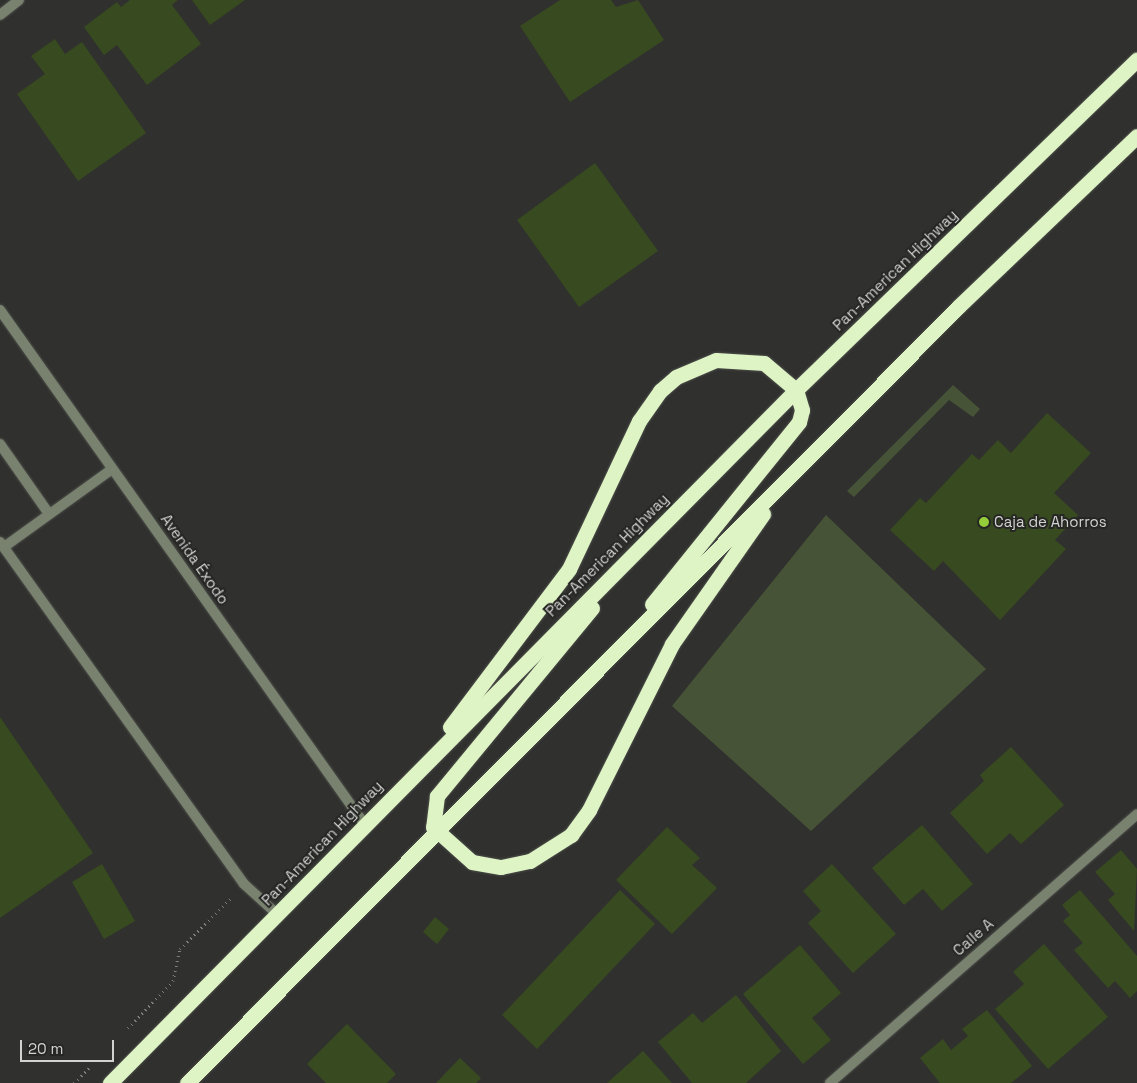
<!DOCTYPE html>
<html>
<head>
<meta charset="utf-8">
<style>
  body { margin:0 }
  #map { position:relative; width:1137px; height:1083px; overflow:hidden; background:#30312e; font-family:"Space Grotesk",sans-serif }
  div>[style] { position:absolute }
  .green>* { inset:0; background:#465336 }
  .building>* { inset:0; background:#384a1f }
  .path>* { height:3px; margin-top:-1.5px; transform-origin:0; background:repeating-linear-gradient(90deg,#80817e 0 1px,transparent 0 5px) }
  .roads { filter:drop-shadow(0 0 1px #4d4e4b) drop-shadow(0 0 1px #4d4e4b) }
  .lane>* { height:10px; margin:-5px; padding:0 5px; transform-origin:5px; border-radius:5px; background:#79826f }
  .street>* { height:10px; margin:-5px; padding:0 5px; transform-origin:5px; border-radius:5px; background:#79826f }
  .highway>* { height:15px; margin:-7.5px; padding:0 7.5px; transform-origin:7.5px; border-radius:7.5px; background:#def4c4 }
  .dots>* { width:14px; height:14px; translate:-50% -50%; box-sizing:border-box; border:2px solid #262724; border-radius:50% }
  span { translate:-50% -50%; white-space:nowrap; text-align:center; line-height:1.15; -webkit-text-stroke:4px #262724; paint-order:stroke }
  .street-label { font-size:15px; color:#d2d3d0 }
  .poi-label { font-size:15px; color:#d2d3d0 }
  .left { translate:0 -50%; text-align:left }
  .scale { position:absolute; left:20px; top:1040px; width:94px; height:22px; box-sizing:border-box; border:2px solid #d2d3d0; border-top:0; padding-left:6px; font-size:15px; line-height:18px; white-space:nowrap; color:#d2d3d0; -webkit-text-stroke:4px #262724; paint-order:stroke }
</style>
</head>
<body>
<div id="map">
  <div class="green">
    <div style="clip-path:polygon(953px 385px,980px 409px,973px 417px,949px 400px,854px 497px,847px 491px)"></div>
    <div style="clip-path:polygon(826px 515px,986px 669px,811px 831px,672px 706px)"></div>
  </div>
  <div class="building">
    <div style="clip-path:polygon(130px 0,178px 0,172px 5px,201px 44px,147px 85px,117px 45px,104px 55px,84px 27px,117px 2px,121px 7px)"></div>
    <div style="clip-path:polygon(192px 0,245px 0,210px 25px)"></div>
    <div style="clip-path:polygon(560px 0,611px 0,616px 7px,638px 0,664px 40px,570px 102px,520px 26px)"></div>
    <div style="clip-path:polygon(55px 39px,65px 54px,82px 42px,146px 133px,78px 181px,17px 94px,45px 74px,31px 56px)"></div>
    <div style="clip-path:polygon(595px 163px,658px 251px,579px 307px,517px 220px)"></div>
    <div style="clip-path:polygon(1047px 413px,1091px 453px,1054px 493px,1078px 515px,1055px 540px,1066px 549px,1000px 620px,943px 561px,934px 571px,890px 530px,920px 498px,926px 503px,972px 454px,979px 460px,998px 440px,1011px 453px)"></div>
    <div style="clip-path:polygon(0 717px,93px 853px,0 918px)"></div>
    <div style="clip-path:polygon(1011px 747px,1064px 805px,1021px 844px,1010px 833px,987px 854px,950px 813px,984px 781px,980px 775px)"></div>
    <div style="clip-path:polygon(922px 825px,973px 884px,942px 911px,923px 889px,904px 905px,872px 868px)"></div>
    <div style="clip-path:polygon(667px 827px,700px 858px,692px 865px,717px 888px,672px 934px,616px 880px)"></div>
    <div style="clip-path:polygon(1121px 850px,1137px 869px,1134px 931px,1108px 900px,1115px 894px,1095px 872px)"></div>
    <div style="clip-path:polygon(102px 864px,135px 921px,104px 939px,72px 882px)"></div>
    <div style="clip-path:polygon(832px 864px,896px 934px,853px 973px,808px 923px,821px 911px,803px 891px)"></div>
    <div style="clip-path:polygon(620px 890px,655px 924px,537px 1049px,502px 1015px)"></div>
    <div style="clip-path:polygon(1080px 890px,1137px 956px,1137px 991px,1130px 998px,1115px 981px,1108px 988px,1074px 950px,1083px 943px,1063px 921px,1070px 915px,1062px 905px)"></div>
    <div style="clip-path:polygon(435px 917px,449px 929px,437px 944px,423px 932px)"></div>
    <div style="clip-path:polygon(1044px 944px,1108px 1017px,1048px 1069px,995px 1009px,1024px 984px,1013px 972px)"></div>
    <div style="clip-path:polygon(800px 945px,841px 993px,812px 1018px,831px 1040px,803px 1064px,743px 994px)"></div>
    <div style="clip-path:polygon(736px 995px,781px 1051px,746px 1083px,692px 1083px,658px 1042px,693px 1013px,702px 1023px)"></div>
    <div style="clip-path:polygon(987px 1010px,1032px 1066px,1011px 1083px,940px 1083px,920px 1058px,943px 1039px,951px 1050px,968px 1036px,962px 1029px)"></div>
    <div style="clip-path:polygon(347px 1024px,396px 1074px,387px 1083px,326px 1083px,307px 1064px)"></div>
    <div style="clip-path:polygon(643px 1051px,672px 1083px,607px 1083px)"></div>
    <div style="clip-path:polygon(460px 1058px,481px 1078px,476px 1083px,436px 1083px)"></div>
  </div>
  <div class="path">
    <div style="left:128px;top:1028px;width:65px;rotate:-46.2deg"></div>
    <div style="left:173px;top:981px;width:33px;rotate:-78deg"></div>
    <div style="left:180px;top:949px;width:71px;rotate:-45deg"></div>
    <div style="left:74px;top:1083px;width:23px;rotate:-45deg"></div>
  </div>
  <div class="roads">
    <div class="lane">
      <div style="left:0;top:444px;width:85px;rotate:55deg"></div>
      <div style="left:0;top:542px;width:420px;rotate:54.5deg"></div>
      <div style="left:244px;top:884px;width:45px;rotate:42.3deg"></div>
      <div style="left:4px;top:547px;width:133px;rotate:-35.8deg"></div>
    </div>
    <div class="street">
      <div style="left:0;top:15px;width:24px;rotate:-38deg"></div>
      <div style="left:0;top:310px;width:631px;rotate:54.67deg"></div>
      <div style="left:830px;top:1083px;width:408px;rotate:-41.2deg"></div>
    </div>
    <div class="highway">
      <div style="left:592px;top:608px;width:244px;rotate:129.5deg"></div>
      <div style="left:437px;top:796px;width:31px;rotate:97deg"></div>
      <div style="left:433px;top:827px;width:52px;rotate:41.9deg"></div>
      <div style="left:472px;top:862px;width:29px;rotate:10deg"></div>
      <div style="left:501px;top:867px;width:30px;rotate:-12deg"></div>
      <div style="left:530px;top:861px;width:49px;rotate:-32.4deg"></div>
      <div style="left:571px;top:835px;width:31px;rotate:-54deg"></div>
      <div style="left:589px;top:810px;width:186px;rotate:-63.4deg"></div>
      <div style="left:672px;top:644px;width:159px;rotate:-55deg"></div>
      <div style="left:450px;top:727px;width:198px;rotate:-53deg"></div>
      <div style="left:569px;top:569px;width:164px;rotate:-64.7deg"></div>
      <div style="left:639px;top:421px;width:37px;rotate:-55deg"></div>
      <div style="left:660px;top:391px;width:21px;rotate:-41deg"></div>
      <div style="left:676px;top:377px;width:43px;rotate:-23deg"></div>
      <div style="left:716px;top:360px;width:48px;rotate:3.6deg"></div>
      <div style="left:764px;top:363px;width:42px;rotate:40.2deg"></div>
      <div style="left:796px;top:390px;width:21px;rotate:73deg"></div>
      <div style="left:802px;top:410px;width:12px;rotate:104deg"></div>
      <div style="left:799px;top:422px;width:234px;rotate:128.9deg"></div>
      <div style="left:110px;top:1083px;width:975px;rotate:-45.29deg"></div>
      <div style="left:796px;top:390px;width:475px;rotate:-44.1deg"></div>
      <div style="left:187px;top:1083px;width:1095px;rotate:-45.18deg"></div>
      <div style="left:959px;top:306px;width:246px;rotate:-43.7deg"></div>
    </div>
  </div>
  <div class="dots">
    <div style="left:984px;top:522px;background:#95cc3a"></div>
  </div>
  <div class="street-label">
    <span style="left:895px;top:270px;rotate:-44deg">Pan-American Highway</span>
    <span style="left:607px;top:555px;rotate:-45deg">Pan-American Highway</span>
    <span style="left:195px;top:559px;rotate:55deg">Avenida Éxodo</span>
    <span style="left:322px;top:843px;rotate:-46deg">Pan-American Highway</span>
    <span style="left:973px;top:937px;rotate:-41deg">Calle A</span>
  </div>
  <div class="poi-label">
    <span class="left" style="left:994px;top:522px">Caja de Ahorros</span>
  </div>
  <div class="scale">20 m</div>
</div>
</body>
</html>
